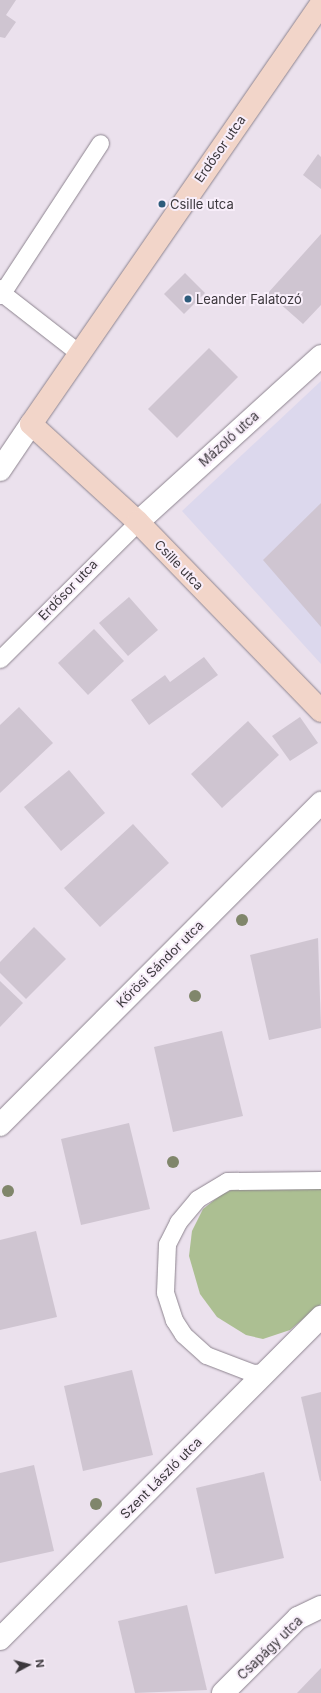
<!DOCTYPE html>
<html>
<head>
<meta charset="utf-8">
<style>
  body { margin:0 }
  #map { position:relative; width:321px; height:1693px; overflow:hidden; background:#ebe1ed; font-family:Inter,sans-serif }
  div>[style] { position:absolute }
  .education>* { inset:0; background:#dcd8ed }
  .green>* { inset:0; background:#acbf92 }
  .building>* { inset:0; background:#cfc5d1 }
  .roads { filter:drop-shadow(0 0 1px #8d848f) drop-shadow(0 0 1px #8d848f) }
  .lane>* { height:17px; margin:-8.5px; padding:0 8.5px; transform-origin:8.5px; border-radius:8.5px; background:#fff }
  .street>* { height:22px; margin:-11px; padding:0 11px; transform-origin:11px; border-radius:11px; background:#fff }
  .secondary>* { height:22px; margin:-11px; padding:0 11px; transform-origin:11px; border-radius:11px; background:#f2d5c9 }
  .trees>* { width:12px; height:12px; margin:-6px; border-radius:50%; background:#80866b }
  .dots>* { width:11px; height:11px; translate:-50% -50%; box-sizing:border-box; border:2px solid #f8eefa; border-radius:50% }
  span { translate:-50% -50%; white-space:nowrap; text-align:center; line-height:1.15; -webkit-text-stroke:4px #f8eefa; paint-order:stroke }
  .street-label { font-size:13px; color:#3c383d }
  .poi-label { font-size:13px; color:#3c383d }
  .left { translate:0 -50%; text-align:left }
  .north { position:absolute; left:8px; top:1645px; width:40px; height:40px; -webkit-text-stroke:3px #f8eefa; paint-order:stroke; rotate:83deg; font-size:11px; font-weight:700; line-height:16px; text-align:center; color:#3c383d }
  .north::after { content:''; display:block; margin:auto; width:14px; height:18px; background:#3c383d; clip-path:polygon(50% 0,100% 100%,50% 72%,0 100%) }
</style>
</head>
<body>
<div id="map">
  <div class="education">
    <div style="clip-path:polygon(321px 381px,321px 664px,182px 511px)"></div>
  </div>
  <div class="green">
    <div style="clip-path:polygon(249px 1183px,321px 1187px,321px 1304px,290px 1330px,263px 1339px,246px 1335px,217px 1317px,200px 1294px,189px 1256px,192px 1231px,203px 1209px,222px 1194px)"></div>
  </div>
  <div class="building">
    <div style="clip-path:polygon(0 0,16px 0,6px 15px,16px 22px,5px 38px,0 37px)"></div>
    <div style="clip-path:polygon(318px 154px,321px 157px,321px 189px,303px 175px)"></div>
    <div style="clip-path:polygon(321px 234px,321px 305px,303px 324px,268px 293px)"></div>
    <div style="clip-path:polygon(185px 273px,205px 293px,184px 314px,164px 294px)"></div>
    <div style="clip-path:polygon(209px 348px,238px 377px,177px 438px,148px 409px)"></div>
    <div style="clip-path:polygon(321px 503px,321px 627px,263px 560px)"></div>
    <div style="clip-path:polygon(129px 597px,158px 630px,128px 656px,99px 623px)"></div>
    <div style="clip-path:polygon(94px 629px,124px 661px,88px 695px,58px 663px)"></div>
    <div style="clip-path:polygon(204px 657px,218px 675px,149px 725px,131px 700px,165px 675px,170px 682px)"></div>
    <div style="clip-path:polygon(19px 707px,53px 743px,0 793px,0 725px)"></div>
    <div style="clip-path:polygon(300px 717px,318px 743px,290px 761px,272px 736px)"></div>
    <div style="clip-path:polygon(248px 721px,279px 755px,222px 808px,191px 774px)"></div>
    <div style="clip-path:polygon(69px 770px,105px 813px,61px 851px,24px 807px)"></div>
    <div style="clip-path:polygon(133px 824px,169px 863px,100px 927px,64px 888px)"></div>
    <div style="clip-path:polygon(34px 927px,66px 959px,26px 999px,0 973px,0 962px)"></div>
    <div style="clip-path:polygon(318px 938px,321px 1028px,269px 1040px,250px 955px)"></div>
    <div style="clip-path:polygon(0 981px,23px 1003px,0 1027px)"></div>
    <div style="clip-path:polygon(222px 1031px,243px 1116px,173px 1132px,154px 1047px)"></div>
    <div style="clip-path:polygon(129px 1123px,150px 1209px,81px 1225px,61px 1139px)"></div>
    <div style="clip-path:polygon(36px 1231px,57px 1317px,0 1330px,0 1240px)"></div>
    <div style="clip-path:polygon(132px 1370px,153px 1455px,83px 1471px,64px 1386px)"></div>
    <div style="clip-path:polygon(321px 1392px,321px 1481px,320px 1481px,301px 1397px)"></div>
    <div style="clip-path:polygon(34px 1465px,54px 1551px,0 1563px,0 1473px)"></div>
    <div style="clip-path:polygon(264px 1472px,284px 1558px,215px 1574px,196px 1488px)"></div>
    <div style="clip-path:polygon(187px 1605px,207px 1690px,135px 1693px,118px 1621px)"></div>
    <div style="clip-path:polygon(321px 1668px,321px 1693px,297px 1693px)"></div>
  </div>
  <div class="roads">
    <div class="lane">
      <div style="left:79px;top:353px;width:98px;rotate:-142.1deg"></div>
      <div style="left:2px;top:293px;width:179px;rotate:-56.8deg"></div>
      <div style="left:0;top:659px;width:194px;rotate:-44.8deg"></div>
      <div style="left:266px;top:1372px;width:13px;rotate:176deg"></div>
      <div style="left:253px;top:1373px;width:50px;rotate:-159deg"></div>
      <div style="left:206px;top:1355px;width:31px;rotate:-138deg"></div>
      <div style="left:183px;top:1334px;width:17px;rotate:-123deg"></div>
      <div style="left:174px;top:1320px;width:29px;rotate:-108deg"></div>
      <div style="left:165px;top:1292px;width:48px;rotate:-87.6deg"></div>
      <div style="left:167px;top:1244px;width:25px;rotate:-63deg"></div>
      <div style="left:178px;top:1222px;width:30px;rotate:-50deg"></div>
      <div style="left:197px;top:1199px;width:35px;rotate:-31deg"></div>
      <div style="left:227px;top:1181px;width:94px;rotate:-0.6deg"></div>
    </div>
    <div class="street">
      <div style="left:0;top:291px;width:3px;rotate:45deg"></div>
      <div style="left:0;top:470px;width:55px;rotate:-56deg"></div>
      <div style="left:138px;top:522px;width:247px;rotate:-42.2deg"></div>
      <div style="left:0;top:1125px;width:455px;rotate:-45.1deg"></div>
      <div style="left:0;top:1639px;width:455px;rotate:-45.1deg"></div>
      <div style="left:223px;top:1693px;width:106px;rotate:-45deg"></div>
      <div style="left:298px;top:1618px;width:25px;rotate:-26deg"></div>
    </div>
    <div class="secondary">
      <div style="left:321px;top:4px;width:510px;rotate:124.62deg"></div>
      <div style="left:31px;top:424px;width:145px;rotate:42.5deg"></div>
      <div style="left:138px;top:522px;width:263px;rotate:45.9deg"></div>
    </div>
  </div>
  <div class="trees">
    <div style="left:242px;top:920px"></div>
    <div style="left:195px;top:996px"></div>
    <div style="left:173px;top:1162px"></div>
    <div style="left:8px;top:1191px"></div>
    <div style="left:96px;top:1504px"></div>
  </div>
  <div class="dots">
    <div style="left:162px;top:204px;background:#2d5c7b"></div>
    <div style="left:188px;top:299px;background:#2d5c7b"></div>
  </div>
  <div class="street-label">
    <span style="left:220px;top:149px;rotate:-55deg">Erdősor utca</span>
    <span style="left:229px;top:439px;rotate:-42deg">Mázoló utca</span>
    <span style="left:179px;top:565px;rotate:46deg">Csille utca</span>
    <span style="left:68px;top:590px;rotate:-46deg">Erdősor utca</span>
    <span style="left:160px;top:964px;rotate:-45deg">Kőrösi Sándor utca</span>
    <span style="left:161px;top:1478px;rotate:-45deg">Szent László utca</span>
    <span style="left:270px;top:1648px;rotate:-44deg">Csapágy utca</span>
  </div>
  <div class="poi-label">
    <span class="left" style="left:170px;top:204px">Csille utca</span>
    <span class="left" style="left:196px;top:299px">Leander Falatozó</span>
  </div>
  <div class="north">N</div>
</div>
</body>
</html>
